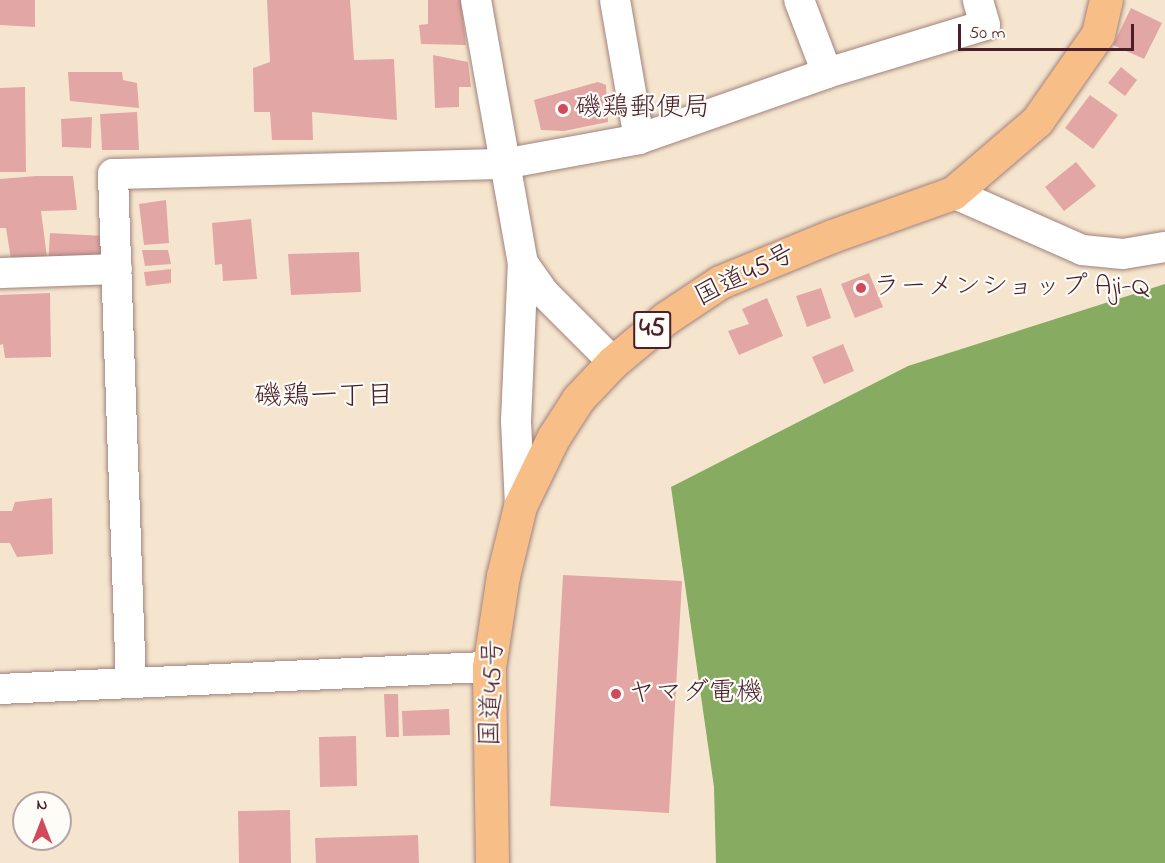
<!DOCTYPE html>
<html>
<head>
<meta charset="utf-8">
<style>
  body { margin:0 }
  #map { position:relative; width:1165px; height:863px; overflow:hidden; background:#f6e5ce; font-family:"Indie Flower","Klee One",sans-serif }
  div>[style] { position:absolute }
  .forest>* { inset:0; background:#86ab61 }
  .building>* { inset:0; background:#e2a7a4 }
  .roads { filter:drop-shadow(0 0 2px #a0827c) drop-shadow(0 0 2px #a0827c) }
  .minor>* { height:30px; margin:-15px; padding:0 15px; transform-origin:15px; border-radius:15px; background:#fff }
  .highway>* { height:33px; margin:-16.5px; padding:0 16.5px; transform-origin:16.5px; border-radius:16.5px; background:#f7be87 }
  .dots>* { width:16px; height:16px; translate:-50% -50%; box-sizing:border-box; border:3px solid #fdfcf7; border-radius:50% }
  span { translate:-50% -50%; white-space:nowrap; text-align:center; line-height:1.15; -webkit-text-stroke:4.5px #fdfcf7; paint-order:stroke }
  .shield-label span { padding:2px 4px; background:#fdfcf7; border:2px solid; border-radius:4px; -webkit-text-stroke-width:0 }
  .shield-label { font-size:26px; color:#4a1f2b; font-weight:700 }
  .poi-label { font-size:27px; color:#4a1f2b }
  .left { translate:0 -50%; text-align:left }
  .street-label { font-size:27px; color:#4a1f2b }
  .neighbourhood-label { font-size:28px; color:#4a1f2b }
  .north { position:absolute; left:12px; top:791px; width:60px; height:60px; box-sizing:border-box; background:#fdfcf7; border:2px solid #b5a4a5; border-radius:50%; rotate:0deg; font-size:16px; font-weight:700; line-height:24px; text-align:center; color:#4a1f2b }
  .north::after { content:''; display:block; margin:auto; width:21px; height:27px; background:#d1495b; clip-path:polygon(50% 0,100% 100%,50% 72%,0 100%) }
  .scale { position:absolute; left:958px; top:24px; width:176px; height:27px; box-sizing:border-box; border:3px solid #4a1f2b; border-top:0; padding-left:8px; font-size:18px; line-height:21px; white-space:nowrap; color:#4a1f2b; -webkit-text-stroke:4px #fdfcf7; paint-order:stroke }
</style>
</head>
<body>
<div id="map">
  <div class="forest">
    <div style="clip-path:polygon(1165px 284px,1165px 863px,716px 863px,714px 787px,671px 487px,908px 366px)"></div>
  </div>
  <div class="building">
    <div style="clip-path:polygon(0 0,35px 0,35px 27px,0 25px)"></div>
    <div style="clip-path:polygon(267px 0,350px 0,354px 60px,394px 59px,397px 120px,312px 112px,313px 140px,272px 140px,270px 112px,254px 112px,253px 68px,270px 62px)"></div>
    <div style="clip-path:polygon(428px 0,461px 0,466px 45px,421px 44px,419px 25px,428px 24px)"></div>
    <div style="clip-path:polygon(1131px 8px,1162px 23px,1144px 59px,1113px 45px)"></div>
    <div style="clip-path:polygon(433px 55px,468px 62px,471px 87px,459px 87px,459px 107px,435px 108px)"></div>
    <div style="clip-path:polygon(1121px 67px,1137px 80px,1125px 96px,1108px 83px)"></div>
    <div style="clip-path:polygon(68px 72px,122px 72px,123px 80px,137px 83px,139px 108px,70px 101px)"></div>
    <div style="clip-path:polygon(598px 82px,606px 85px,608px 122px,564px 131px,541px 130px,534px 100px)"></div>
    <div style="clip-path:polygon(25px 87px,26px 172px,0 172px,0 88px)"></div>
    <div style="clip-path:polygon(1090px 95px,1118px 115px,1093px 149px,1065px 128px)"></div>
    <div style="clip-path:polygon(137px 112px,139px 150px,102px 150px,100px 114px)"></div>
    <div style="clip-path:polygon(92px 117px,91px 148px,62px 147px,61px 119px)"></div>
    <div style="clip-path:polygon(1076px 162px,1096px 186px,1064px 211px,1045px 187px)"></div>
    <div style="clip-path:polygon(36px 176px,73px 176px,77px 210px,41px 211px,48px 265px,13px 272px,6px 228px,0 228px,0 179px)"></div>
    <div style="clip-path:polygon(166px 200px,169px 243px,144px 245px,139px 204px)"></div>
    <div style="clip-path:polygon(251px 219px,257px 279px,223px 281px,222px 264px,215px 265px,212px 223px)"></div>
    <div style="clip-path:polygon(50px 233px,104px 236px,110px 263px,48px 265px)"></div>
    <div style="clip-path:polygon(142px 250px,168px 250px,171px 264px,145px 266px)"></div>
    <div style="clip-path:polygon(359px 252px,361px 292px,291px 295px,288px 254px)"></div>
    <div style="clip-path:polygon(171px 269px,171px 283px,146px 286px,144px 272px)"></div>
    <div style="clip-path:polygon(869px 273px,883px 307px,855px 318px,841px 284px)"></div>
    <div style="clip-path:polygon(821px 288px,831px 318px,807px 327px,796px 296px)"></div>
    <div style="clip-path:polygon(50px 293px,51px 357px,5px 358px,3px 344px,0 345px,0 295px)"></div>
    <div style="clip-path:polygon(767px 298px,783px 336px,739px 355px,728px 331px,749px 324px,742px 309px)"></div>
    <div style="clip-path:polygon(843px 344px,854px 371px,824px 384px,812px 357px)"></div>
    <div style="clip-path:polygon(52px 498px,53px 554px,17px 557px,10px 543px,0 543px,0 511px,12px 511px,15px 502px)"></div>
    <div style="clip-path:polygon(563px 575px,682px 581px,669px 813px,550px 806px)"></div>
    <div style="clip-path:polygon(384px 694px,398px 694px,399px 737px,386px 737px)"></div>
    <div style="clip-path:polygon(449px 709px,450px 735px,403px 736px,402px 711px)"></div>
    <div style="clip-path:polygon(356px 736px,357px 786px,320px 787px,319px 737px)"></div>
    <div style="clip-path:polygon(290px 810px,291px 863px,239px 863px,238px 811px)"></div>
    <div style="clip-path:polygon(418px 835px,419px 863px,316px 863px,315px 838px)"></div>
  </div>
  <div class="roads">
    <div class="minor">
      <div style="left:476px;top:0;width:267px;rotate:79.9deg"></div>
      <div style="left:523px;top:263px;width:37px;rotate:55deg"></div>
      <div style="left:544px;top:293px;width:98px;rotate:45deg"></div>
      <div style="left:615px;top:0;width:141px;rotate:80.2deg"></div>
      <div style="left:799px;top:0;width:78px;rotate:69deg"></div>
      <div style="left:953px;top:193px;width:141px;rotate:23.8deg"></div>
      <div style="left:1082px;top:250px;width:41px;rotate:5.6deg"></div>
      <div style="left:1123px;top:254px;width:43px;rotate:-9.5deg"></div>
      <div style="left:0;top:273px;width:117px;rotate:-2deg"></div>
      <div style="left:520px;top:506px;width:85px;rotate:-92.7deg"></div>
      <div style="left:516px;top:421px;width:158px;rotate:-87.5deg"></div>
      <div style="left:131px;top:683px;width:509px;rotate:-92.03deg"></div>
      <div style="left:113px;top:174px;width:390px;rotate:-1.5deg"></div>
      <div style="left:503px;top:164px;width:138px;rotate:-10.4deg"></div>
      <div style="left:639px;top:139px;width:199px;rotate:-19.3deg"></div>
      <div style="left:827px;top:73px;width:165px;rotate:-16.9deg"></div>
      <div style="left:985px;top:25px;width:26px;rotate:-106deg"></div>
      <div style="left:0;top:689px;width:489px;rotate:-2.6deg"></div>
    </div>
    <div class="highway">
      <div style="left:492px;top:863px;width:196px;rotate:-90.9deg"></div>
      <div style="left:489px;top:667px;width:92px;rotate:-81.3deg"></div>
      <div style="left:503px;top:576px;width:72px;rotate:-76.3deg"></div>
      <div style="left:520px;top:506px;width:76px;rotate:-64.1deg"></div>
      <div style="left:553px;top:438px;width:46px;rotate:-57.3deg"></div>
      <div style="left:578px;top:399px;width:51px;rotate:-46.6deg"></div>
      <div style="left:613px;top:362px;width:69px;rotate:-39.7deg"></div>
      <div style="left:666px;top:318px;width:65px;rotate:-33.7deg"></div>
      <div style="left:720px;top:282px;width:121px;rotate:-22.3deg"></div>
      <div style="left:832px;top:236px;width:128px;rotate:-19.6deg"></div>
      <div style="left:953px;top:193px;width:111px;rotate:-40.6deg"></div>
      <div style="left:1037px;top:121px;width:106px;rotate:-55deg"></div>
      <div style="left:1098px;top:34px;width:35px;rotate:-77deg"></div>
    </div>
  </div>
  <div class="dots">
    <div style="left:563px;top:109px;background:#d1495b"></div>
    <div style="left:861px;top:288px;background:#d1495b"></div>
    <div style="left:616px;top:694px;background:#d1495b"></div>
  </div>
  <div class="shield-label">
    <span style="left:652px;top:330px">45</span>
  </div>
  <div class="poi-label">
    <span class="left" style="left:575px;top:109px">磯鶏郵便局</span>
    <span class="left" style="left:873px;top:288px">ラーメンショップ Aji-Q</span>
    <span class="left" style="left:628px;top:694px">ヤマダ電機</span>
  </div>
  <div class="street-label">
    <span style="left:745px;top:276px;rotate:-26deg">国道45号</span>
    <span style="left:493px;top:693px;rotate:-88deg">国道45号</span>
  </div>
  <div class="neighbourhood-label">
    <span style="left:324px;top:398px">磯鶏一丁目</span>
  </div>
  <div class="north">N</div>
  <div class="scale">50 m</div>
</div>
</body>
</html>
